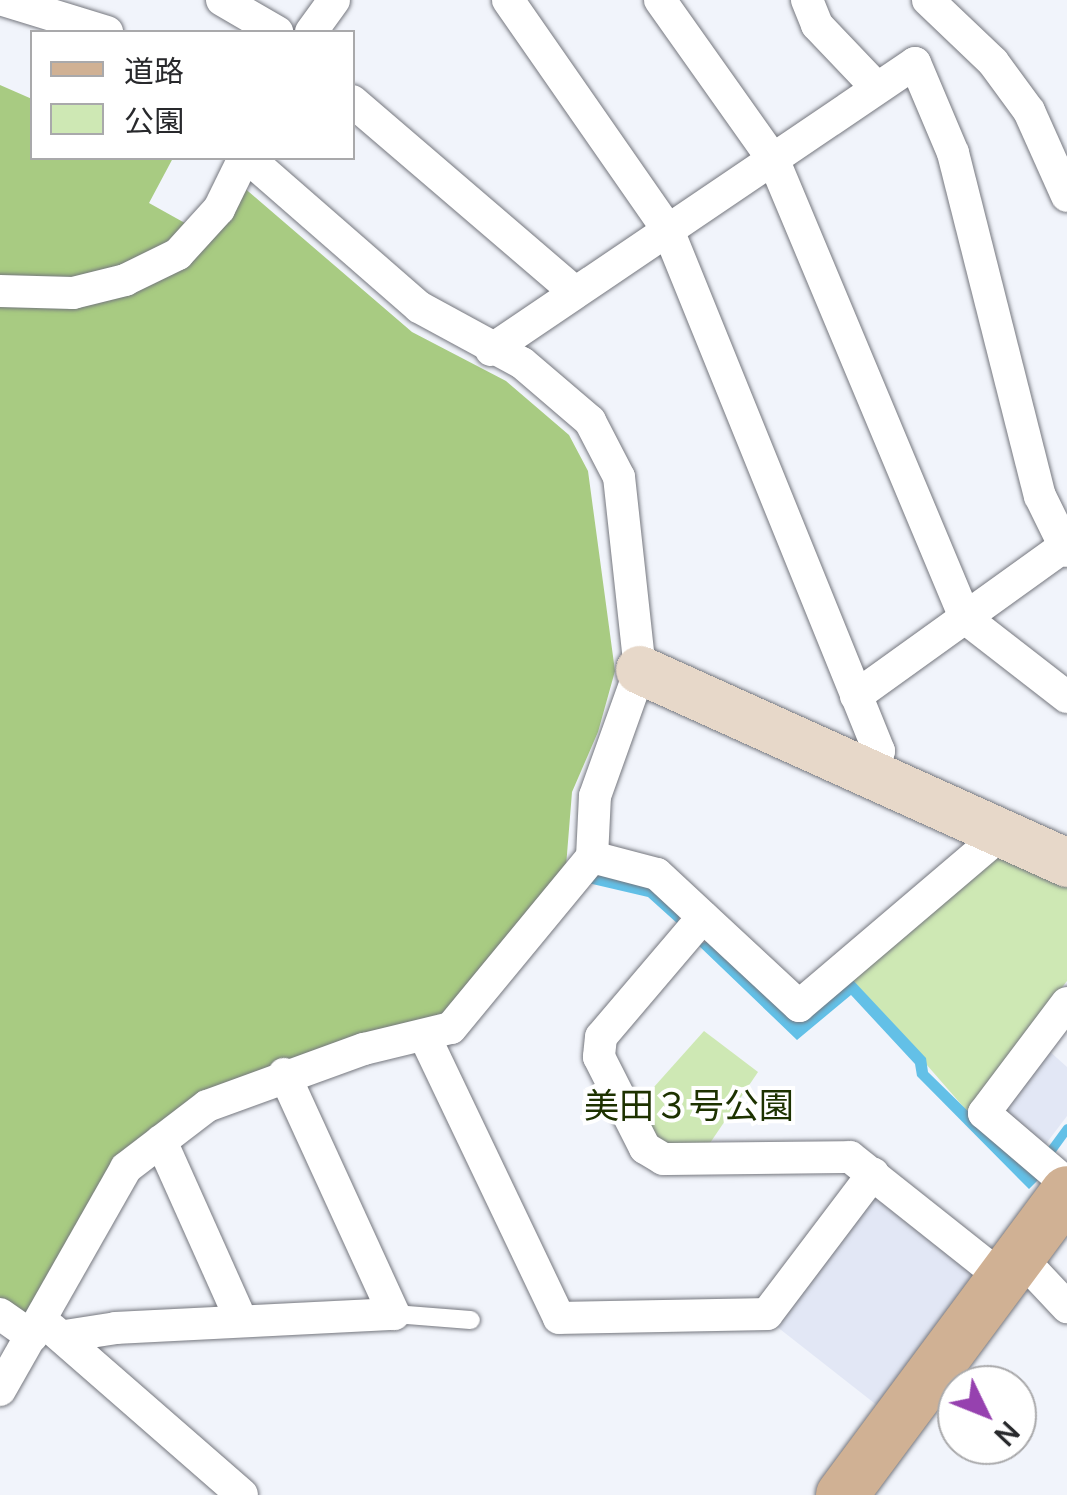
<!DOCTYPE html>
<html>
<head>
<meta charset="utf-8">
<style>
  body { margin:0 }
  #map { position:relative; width:1067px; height:1495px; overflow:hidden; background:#f1f4fb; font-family:Manrope,"Noto Sans JP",sans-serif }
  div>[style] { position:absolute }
  .built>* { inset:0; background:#e2e7f5 }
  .green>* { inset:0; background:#cee8b4 }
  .forest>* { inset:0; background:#a8cb82 }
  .water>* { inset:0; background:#63c0e7 }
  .stream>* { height:9px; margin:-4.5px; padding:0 4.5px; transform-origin:4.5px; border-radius:4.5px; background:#63c0e7 }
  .roads { filter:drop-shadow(0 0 2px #75777e) drop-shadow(0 0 2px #75777e) }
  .lane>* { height:18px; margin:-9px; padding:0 9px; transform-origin:9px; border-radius:9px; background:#fff }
  .street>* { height:32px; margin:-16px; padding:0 16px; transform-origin:16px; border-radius:16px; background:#fff }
  .secondary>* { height:48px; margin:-24px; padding:0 24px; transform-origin:24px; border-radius:24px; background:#e7d8c9 }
  .primary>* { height:52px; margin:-26px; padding:0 26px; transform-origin:26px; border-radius:26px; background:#d0b194 }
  span { translate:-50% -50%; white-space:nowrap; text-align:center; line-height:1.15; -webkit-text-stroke:8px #fff; paint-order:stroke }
  .park-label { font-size:35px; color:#1d3200 }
  .legend { position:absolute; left:30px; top:30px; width:325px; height:130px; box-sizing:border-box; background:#fff; border:2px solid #a9a9ab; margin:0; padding:12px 18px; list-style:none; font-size:30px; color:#28292c }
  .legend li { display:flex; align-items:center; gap:20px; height:50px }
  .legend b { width:50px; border:2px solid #a9a9ab }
  .north { position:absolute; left:937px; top:1365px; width:100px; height:100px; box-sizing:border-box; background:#fff; border:2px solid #a9a9ab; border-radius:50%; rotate:133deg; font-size:28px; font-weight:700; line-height:40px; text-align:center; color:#28292c }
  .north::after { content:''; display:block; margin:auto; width:35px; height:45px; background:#9641af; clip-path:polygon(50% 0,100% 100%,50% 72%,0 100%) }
</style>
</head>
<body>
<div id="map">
  <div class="built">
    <div style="clip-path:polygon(1047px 1049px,1067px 1067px,1067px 1116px,1042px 1149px,1008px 1116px,1007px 1100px)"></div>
    <div style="clip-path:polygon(876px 1198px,972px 1269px,977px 1283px,883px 1410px,776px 1326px,865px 1202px)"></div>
  </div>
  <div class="green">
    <div style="clip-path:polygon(1009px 855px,1067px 881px,1067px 981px,967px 1111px,851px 978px,991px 858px)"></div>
    <div style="clip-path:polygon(704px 1031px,758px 1072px,708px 1146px,665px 1148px,637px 1106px)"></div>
  </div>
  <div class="forest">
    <div style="clip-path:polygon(0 85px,32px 99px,32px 158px,173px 158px,149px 203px,192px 227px,108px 278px,0 283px)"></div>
    <div style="clip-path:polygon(242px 186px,412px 332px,506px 381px,569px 435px,588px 471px,615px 671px,598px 732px,572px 792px,565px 879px,442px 1018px,200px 1098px,27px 1315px,0 1298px,0 299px,116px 294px)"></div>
  </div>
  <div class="water">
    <div style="clip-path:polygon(598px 873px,652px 885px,680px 910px,678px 924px,648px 897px,588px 883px)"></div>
    <div style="clip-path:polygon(711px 941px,796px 1022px,851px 978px,926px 1058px,928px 1072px,1038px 1180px,1029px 1189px,917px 1076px,915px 1064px,851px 995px,797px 1040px,697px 944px)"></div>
  </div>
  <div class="stream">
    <div style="left:1048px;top:1154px;width:32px;rotate:-54deg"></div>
  </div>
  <div class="roads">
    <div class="lane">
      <div style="left:394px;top:1314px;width:77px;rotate:4.5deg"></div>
    </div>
    <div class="street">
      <div style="left:3px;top:0;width:109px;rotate:17.1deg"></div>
      <div style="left:222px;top:0;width:64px;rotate:30.2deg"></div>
      <div style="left:508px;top:0;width:280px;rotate:55.2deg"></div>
      <div style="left:668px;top:230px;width:562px;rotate:67.95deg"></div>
      <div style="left:879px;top:751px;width:25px;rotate:108deg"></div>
      <div style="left:660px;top:0;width:197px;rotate:54.7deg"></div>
      <div style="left:774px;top:161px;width:495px;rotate:67.3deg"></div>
      <div style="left:965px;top:618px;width:129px;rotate:37.8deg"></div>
      <div style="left:807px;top:0;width:27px;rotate:68deg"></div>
      <div style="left:817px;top:25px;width:86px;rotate:46.4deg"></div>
      <div style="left:928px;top:0;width:90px;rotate:43.6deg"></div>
      <div style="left:993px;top:62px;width:61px;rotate:53.7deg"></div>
      <div style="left:1029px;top:111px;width:93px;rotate:65.9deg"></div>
      <div style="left:311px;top:32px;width:39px;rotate:-54deg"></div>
      <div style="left:352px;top:101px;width:294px;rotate:40.6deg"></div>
      <div style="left:0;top:291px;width:73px;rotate:1.6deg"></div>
      <div style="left:73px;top:293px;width:54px;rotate:-14deg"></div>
      <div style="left:125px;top:280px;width:59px;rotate:-26.1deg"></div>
      <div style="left:178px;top:254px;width:61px;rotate:-47.7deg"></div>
      <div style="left:219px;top:209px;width:57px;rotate:-63.9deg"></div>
      <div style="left:491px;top:350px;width:512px;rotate:-34.09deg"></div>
      <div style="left:915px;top:63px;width:98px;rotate:67.1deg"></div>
      <div style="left:953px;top:153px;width:354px;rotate:75.8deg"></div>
      <div style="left:1040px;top:496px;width:61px;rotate:63.9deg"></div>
      <div style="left:856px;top:696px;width:257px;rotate:-35.7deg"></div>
      <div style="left:592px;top:857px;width:67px;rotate:14.7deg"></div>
      <div style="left:657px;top:874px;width:194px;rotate:42.9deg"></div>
      <div style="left:799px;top:1006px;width:267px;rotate:-40.4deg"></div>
      <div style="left:703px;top:917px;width:157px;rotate:130.4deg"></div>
      <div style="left:601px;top:1037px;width:20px;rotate:96deg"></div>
      <div style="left:599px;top:1057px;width:102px;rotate:63.2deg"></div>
      <div style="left:645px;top:1148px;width:21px;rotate:31deg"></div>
      <div style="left:663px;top:1159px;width:187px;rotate:-0.6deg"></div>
      <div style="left:850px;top:1157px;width:196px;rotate:38.4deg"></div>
      <div style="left:1067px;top:1003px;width:138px;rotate:127deg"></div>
      <div style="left:984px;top:1113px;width:109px;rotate:40.5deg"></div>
      <div style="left:425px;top:1037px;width:311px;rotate:64.5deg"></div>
      <div style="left:559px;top:1318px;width:208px;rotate:-1.1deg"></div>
      <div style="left:767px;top:1314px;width:176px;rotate:-52.9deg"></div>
      <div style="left:161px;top:1141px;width:196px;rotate:65.9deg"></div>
      <div style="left:1020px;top:1257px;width:69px;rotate:46.8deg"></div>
      <div style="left:0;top:1314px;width:39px;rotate:35deg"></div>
      <div style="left:52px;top:1329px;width:252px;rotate:41.1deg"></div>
      <div style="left:65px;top:1336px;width:52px;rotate:-8.9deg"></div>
      <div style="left:116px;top:1328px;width:278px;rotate:-2.9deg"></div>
      <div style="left:394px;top:1314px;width:264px;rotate:-114.6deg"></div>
      <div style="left:0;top:1390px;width:255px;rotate:-60.4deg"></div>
      <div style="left:126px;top:1168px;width:102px;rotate:-37.4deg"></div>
      <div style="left:207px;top:1106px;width:167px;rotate:-20deg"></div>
      <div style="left:364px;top:1049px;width:89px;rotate:-13.6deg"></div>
      <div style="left:451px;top:1028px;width:222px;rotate:-50.5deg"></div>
      <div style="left:592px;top:857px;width:61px;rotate:-87.2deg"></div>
      <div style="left:595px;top:796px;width:134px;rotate:-70.3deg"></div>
      <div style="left:640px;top:670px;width:194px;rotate:-96.2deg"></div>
      <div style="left:619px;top:477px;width:63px;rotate:-117.4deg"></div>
      <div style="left:590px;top:421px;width:89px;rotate:-139.5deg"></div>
      <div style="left:522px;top:363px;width:117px;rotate:-151.5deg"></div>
      <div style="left:419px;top:307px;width:227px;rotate:-138.9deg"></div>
    </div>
    <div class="secondary">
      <div style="left:640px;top:670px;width:469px;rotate:24.3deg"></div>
    </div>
    <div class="primary">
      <div style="left:842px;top:1495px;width:377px;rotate:-53.4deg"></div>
    </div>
  </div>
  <div class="park-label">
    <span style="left:689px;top:1105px">美田３号公園</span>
  </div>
  <ul class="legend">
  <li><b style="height:12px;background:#d0b194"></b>道路</li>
  <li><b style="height:28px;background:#cee8b4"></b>公園</li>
  </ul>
  <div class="north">N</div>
</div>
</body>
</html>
